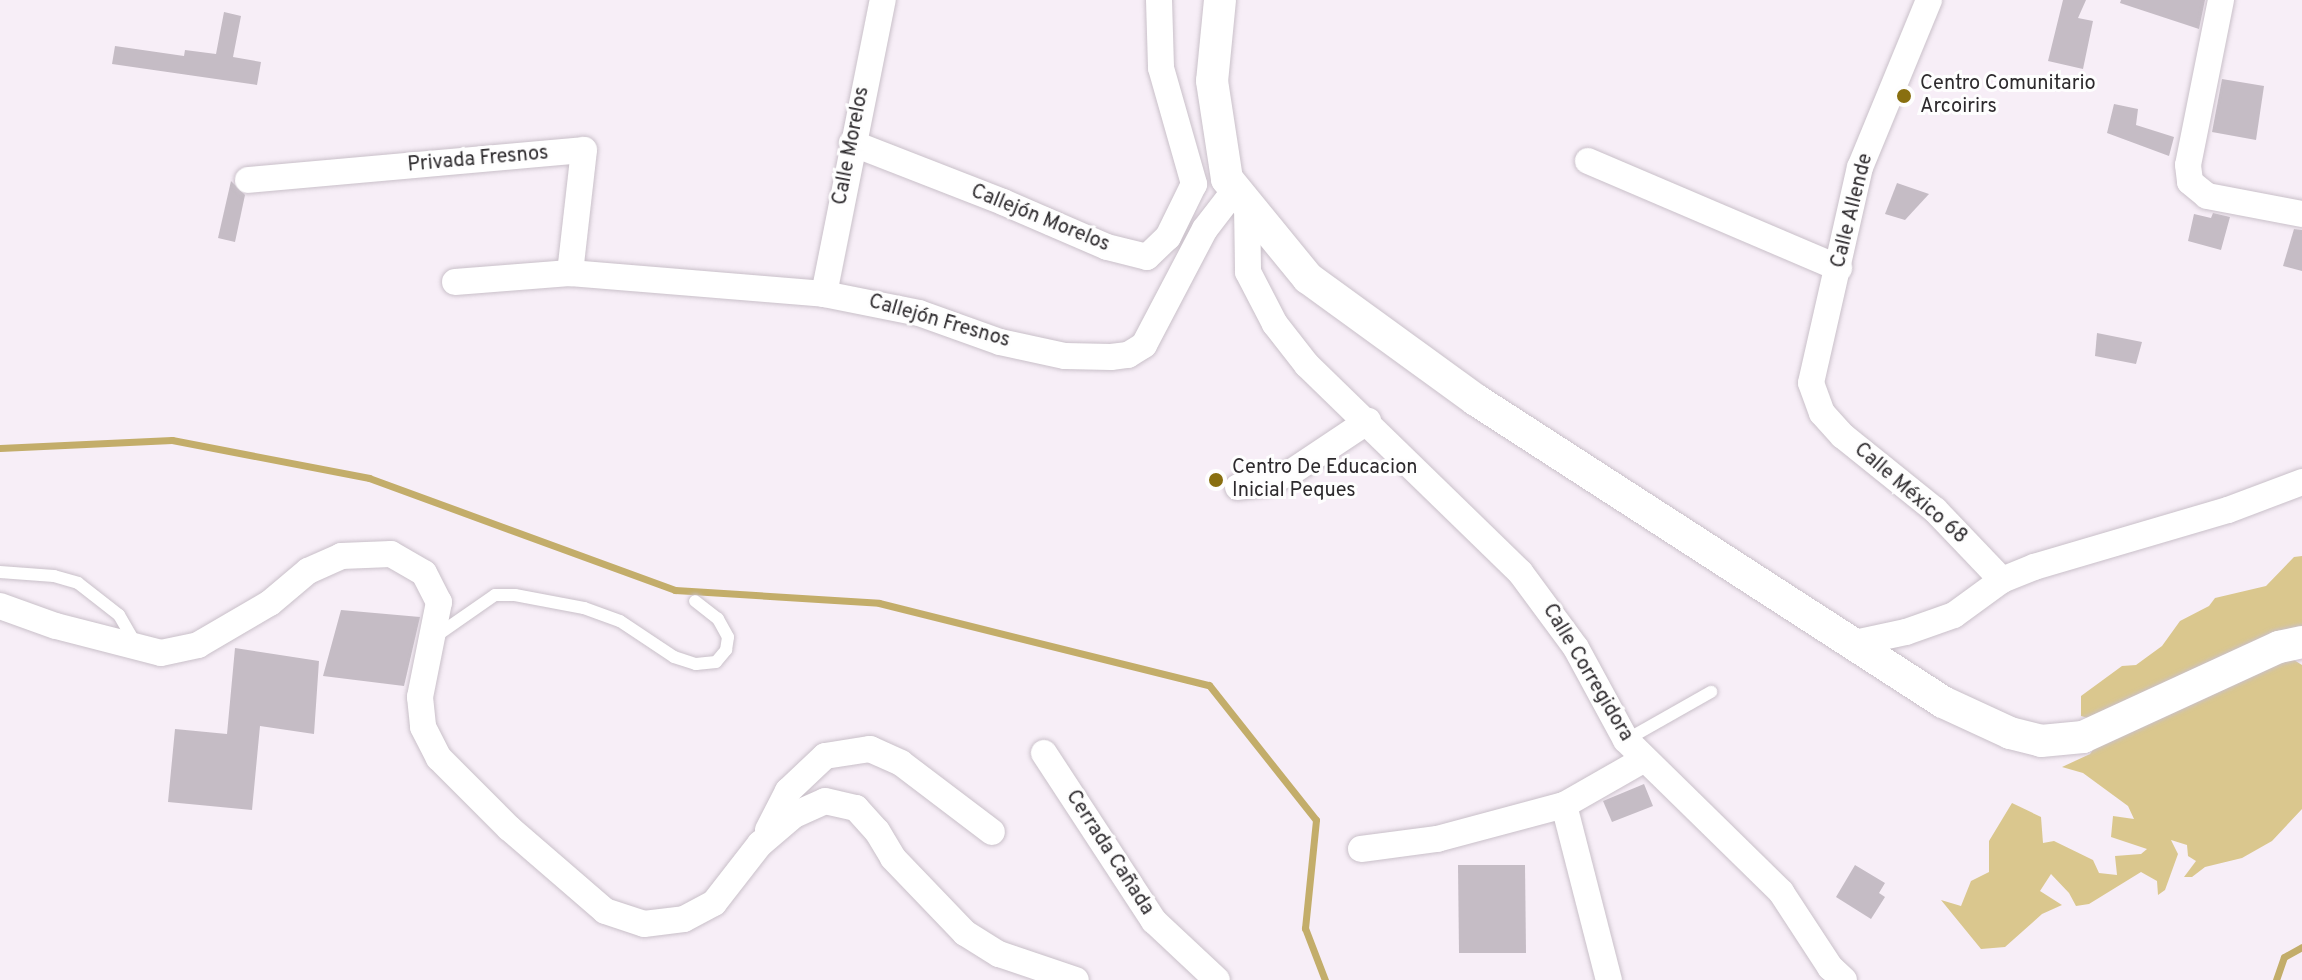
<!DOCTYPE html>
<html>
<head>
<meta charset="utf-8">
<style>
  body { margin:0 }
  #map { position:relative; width:2302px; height:980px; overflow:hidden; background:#f7eef7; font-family:Overpass,sans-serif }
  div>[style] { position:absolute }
  .green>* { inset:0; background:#dac78e }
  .stream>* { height:7px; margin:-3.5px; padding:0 3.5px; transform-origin:3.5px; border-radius:3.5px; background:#c3ad6a }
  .building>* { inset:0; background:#c5bcc5 }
  .roads { filter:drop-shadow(0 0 2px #c9c0c9) drop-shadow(0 0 2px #c9c0c9) }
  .service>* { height:12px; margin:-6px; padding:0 6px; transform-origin:6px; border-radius:6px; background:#fff }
  .minor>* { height:26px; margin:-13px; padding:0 13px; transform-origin:13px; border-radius:13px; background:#fff }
  .tertiary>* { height:32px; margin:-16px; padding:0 16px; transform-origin:16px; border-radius:16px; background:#fff }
  .dots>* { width:22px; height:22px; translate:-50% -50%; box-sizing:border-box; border:4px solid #fefefe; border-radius:50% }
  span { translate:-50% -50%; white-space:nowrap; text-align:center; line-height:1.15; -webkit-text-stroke:6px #fefefe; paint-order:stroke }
  .poi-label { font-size:20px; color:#2d2a2d }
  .left { translate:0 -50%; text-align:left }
  .street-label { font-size:20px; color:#2d2a2d }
</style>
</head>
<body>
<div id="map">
  <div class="green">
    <div style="clip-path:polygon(2302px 556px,2302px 639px,2281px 652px,2302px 665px,2302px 809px,2272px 841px,2242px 858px,2205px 867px,2192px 877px,2184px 877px,2196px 861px,2188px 856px,2187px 845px,2171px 840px,2178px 854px,2165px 890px,2158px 895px,2157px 881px,2141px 872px,2089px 904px,2076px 906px,2069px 893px,2051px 874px,2040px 891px,2062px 905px,2042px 914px,2005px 947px,1981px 949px,1941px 900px,1961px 906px,1971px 881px,1989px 872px,1989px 841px,2012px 803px,2041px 817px,2043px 843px,2054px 841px,2093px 860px,2099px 873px,2117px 875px,2115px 856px,2141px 854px,2147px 849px,2111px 837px,2113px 816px,2134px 819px,2128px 806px,2083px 773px,2062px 767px,2090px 754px,2111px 725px,2081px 716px,2081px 696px,2122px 666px,2136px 665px,2162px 646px,2180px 621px,2209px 606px,2215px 598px,2266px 586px,2294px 557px)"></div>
  </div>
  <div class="stream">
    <div style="left:0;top:448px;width:172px;rotate:-2.7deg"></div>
    <div style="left:172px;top:440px;width:201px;rotate:10.9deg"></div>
    <div style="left:369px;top:478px;width:326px;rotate:20.1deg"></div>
    <div style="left:675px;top:590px;width:204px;rotate:3.6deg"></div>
    <div style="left:879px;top:603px;width:340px;rotate:14deg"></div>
    <div style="left:1209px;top:685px;width:172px;rotate:51.6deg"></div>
    <div style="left:1316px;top:820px;width:109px;rotate:95.8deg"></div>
    <div style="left:1305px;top:928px;width:56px;rotate:69deg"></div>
    <div style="left:2276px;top:980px;width:24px;rotate:-71deg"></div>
    <div style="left:2284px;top:957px;width:21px;rotate:-29deg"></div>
  </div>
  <div class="building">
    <div style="clip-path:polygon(2063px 0,2086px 0,2078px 18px,2093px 21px,2083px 69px,2048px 61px)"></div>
    <div style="clip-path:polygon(2121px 0,2205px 0,2199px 29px,2120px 3px)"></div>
    <div style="clip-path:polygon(224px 12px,241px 16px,233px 57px,261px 62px,257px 85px,112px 64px,115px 46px,184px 56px,185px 50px,216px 54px)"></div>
    <div style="clip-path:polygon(2222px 79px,2264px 86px,2256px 140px,2212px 132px)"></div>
    <div style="clip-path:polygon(2114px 104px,2138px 109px,2136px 125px,2174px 137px,2169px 156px,2107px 133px)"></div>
    <div style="clip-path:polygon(231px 181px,245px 195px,235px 242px,218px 238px)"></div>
    <div style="clip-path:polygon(1897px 183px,1929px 194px,1905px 220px,1885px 214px)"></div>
    <div style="clip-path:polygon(2213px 213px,2230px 217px,2221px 250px,2188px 241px,2194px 214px,2211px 218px)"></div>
    <div style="clip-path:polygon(2294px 229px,2302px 230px,2302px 271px,2283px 266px)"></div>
    <div style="clip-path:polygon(2097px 333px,2142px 342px,2136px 364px,2095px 356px)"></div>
    <div style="clip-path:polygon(341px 610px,420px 617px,404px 686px,323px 676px)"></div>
    <div style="clip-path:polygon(235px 648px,319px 661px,314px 734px,260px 726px,252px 810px,168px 802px,175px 729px,227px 734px)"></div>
    <div style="clip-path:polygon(1644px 784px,1653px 806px,1612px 822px,1603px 801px)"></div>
    <div style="clip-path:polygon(1458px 865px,1525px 865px,1526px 953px,1459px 953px)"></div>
    <div style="clip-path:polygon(1855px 865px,1885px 883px,1879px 893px,1885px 897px,1871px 919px,1836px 897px)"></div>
  </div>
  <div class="roads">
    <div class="service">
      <div style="left:0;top:572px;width:54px;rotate:4.2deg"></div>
      <div style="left:54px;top:576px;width:25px;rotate:16deg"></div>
      <div style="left:78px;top:583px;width:52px;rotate:38deg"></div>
      <div style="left:119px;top:615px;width:34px;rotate:60deg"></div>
      <div style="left:436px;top:636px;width:72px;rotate:-34.8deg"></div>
      <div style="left:495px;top:595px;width:20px"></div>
      <div style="left:515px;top:595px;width:70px;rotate:10.7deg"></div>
      <div style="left:584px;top:608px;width:38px;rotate:20deg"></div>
      <div style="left:620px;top:621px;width:65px;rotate:33.7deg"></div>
      <div style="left:674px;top:657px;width:23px;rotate:18deg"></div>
      <div style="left:696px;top:664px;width:20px;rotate:-6deg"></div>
      <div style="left:716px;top:662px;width:16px;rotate:-50deg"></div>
      <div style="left:726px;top:650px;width:13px;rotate:-81deg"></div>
      <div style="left:728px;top:637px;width:21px;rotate:-119deg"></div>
      <div style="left:718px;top:619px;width:29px;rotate:-142deg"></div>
      <div style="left:1626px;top:740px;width:98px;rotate:-29.5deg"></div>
    </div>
    <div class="minor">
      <div style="left:1159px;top:0;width:68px;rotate:88.3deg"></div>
      <div style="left:1161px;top:68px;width:121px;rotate:74.1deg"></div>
      <div style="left:1929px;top:0;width:181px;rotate:112.4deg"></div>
      <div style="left:1860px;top:167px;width:221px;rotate:102.8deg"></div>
      <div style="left:1811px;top:383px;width:32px;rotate:70deg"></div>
      <div style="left:1822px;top:413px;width:31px;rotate:48deg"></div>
      <div style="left:1843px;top:436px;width:118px;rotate:38.8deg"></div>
      <div style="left:1935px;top:510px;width:97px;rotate:46.3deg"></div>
      <div style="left:2221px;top:0;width:168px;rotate:101.3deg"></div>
      <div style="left:2188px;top:165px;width:17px;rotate:83deg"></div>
      <div style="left:2190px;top:182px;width:22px;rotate:39deg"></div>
      <div style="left:2207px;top:196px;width:97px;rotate:10.7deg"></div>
      <div style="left:852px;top:143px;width:162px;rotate:21.3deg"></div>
      <div style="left:1003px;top:202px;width:113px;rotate:23.4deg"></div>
      <div style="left:1107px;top:247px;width:41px;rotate:14deg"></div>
      <div style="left:1147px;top:257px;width:29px;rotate:-44deg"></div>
      <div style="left:1168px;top:237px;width:59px;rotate:-63.9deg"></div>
      <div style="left:1588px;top:161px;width:273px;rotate:23.1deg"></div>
      <div style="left:248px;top:180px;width:337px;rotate:-5.1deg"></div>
      <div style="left:584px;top:150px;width:124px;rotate:96.5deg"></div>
      <div style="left:1247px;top:205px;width:67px;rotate:89.1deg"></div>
      <div style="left:1248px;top:272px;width:59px;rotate:62.6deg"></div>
      <div style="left:1275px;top:324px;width:52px;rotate:52deg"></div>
      <div style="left:1307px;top:365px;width:297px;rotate:44.2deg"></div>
      <div style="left:1520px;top:572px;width:94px;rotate:53.6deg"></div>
      <div style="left:1576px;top:648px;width:105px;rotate:61.5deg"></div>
      <div style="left:1626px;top:740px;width:217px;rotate:44.4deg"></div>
      <div style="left:1781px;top:892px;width:90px;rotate:56.8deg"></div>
      <div style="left:1830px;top:967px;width:19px;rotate:43deg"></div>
      <div style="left:455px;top:282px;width:115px;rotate:-4.5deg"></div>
      <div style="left:570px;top:273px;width:255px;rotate:4.7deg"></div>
      <div style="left:824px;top:294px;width:97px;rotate:11.3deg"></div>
      <div style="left:919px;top:313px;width:86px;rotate:19.7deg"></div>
      <div style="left:1000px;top:342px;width:66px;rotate:12.2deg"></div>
      <div style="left:1065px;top:356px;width:46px;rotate:1.2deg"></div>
      <div style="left:1111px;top:357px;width:17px;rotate:-7deg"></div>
      <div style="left:1128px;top:355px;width:19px;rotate:-32deg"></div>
      <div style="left:1144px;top:345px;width:131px;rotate:-62.3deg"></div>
      <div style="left:1205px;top:229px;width:49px;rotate:-52.4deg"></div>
      <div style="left:824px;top:294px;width:300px;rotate:-78.7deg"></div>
      <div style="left:1238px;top:487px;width:28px;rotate:-8deg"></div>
      <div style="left:1266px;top:483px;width:26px;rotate:-23deg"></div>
      <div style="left:1290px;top:473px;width:94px;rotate:-33.7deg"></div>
      <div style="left:0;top:606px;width:59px;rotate:19.7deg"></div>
      <div style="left:56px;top:626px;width:108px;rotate:14.4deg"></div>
      <div style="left:161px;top:653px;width:38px;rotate:-12deg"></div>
      <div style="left:198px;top:645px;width:83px;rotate:-30.3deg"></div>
      <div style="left:270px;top:603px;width:50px;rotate:-40.1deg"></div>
      <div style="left:308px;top:571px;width:36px;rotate:-24deg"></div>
      <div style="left:341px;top:556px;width:50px;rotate:-2.3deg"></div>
      <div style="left:391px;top:554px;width:38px;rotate:30deg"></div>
      <div style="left:424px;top:573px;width:33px;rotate:63deg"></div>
      <div style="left:439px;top:602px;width:97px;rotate:101.3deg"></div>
      <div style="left:420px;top:697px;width:30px;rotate:84deg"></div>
      <div style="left:423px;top:727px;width:35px;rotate:63deg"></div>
      <div style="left:439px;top:758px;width:99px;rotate:45deg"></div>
      <div style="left:509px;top:828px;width:127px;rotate:40.8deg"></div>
      <div style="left:605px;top:911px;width:41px;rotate:18.4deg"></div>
      <div style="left:644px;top:924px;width:40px;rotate:-7.1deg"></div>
      <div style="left:684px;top:919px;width:34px;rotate:-28deg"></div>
      <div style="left:714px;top:903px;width:75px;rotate:-52.1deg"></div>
      <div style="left:760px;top:844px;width:45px;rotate:-40.5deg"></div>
      <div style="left:794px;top:815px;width:34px;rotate:-24deg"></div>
      <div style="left:825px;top:801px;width:32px;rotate:13deg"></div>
      <div style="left:856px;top:808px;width:31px;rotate:48deg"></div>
      <div style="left:877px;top:831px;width:31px;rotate:59deg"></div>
      <div style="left:893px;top:858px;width:104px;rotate:46.2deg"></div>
      <div style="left:965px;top:933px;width:40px;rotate:32deg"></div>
      <div style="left:999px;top:954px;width:81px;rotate:18.7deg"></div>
      <div style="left:1850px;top:644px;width:57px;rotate:-12.1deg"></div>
      <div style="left:1906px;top:632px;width:51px;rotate:-19.5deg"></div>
      <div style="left:1954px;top:615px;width:59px;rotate:-36.1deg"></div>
      <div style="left:2002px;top:580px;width:35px;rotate:-22deg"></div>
      <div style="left:2034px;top:567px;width:202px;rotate:-16.4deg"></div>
      <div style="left:2228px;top:510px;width:79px;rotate:-20.7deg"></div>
      <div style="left:1044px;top:753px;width:201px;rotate:56.8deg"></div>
      <div style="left:1154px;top:921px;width:86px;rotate:43.1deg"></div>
      <div style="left:1564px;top:805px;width:181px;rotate:75.6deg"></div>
      <div style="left:768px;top:830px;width:44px;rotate:-62.9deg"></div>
      <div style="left:788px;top:791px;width:51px;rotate:-43.4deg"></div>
      <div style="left:825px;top:756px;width:46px;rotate:-8.8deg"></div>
      <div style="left:870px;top:749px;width:34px;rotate:24deg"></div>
      <div style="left:901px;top:763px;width:114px;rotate:37.2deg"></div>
      <div style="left:1361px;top:849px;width:77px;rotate:-7.5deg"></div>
      <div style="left:1437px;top:839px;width:131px;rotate:-15deg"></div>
      <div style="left:1564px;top:805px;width:91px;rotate:-29.7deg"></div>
    </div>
    <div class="tertiary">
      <div style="left:1220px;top:0;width:81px;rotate:95.6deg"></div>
      <div style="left:1212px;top:81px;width:99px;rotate:81.3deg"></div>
      <div style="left:1227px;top:179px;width:128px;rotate:50.7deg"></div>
      <div style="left:1308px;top:278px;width:208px;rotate:36deg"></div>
      <div style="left:1476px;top:400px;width:556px;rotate:32.89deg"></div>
      <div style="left:1943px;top:702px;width:74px;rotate:24.8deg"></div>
      <div style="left:2010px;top:733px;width:32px;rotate:14deg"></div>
      <div style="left:2041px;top:741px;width:42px;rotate:-5.4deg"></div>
      <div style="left:2083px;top:737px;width:216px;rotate:-24.7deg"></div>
      <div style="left:2279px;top:647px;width:24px;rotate:-12deg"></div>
    </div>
  </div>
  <div class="dots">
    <div style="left:1904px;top:96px;background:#896f10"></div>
    <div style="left:1216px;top:480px;background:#896f10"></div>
  </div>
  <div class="poi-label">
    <span class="left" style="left:1920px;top:96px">Centro Comunitario<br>Arcoirirs</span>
    <span class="left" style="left:1232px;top:480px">Centro De Educacion<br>Inicial Peques</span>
  </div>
  <div class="street-label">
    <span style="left:852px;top:146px;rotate:-79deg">Calle Morelos</span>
    <span style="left:478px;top:160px;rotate:-5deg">Privada Fresnos</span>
    <span style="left:1853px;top:211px;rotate:-76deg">Calle Allende</span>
    <span style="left:1040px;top:219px;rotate:22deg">Callejón Morelos</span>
    <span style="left:939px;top:322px;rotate:16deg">Callejón Fresnos</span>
    <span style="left:1910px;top:494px;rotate:41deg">Calle México 68</span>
    <span style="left:1587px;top:673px;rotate:59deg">Calle Corregidora</span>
    <span style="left:1109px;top:853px;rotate:57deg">Cerrada Cañada</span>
  </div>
</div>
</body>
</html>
